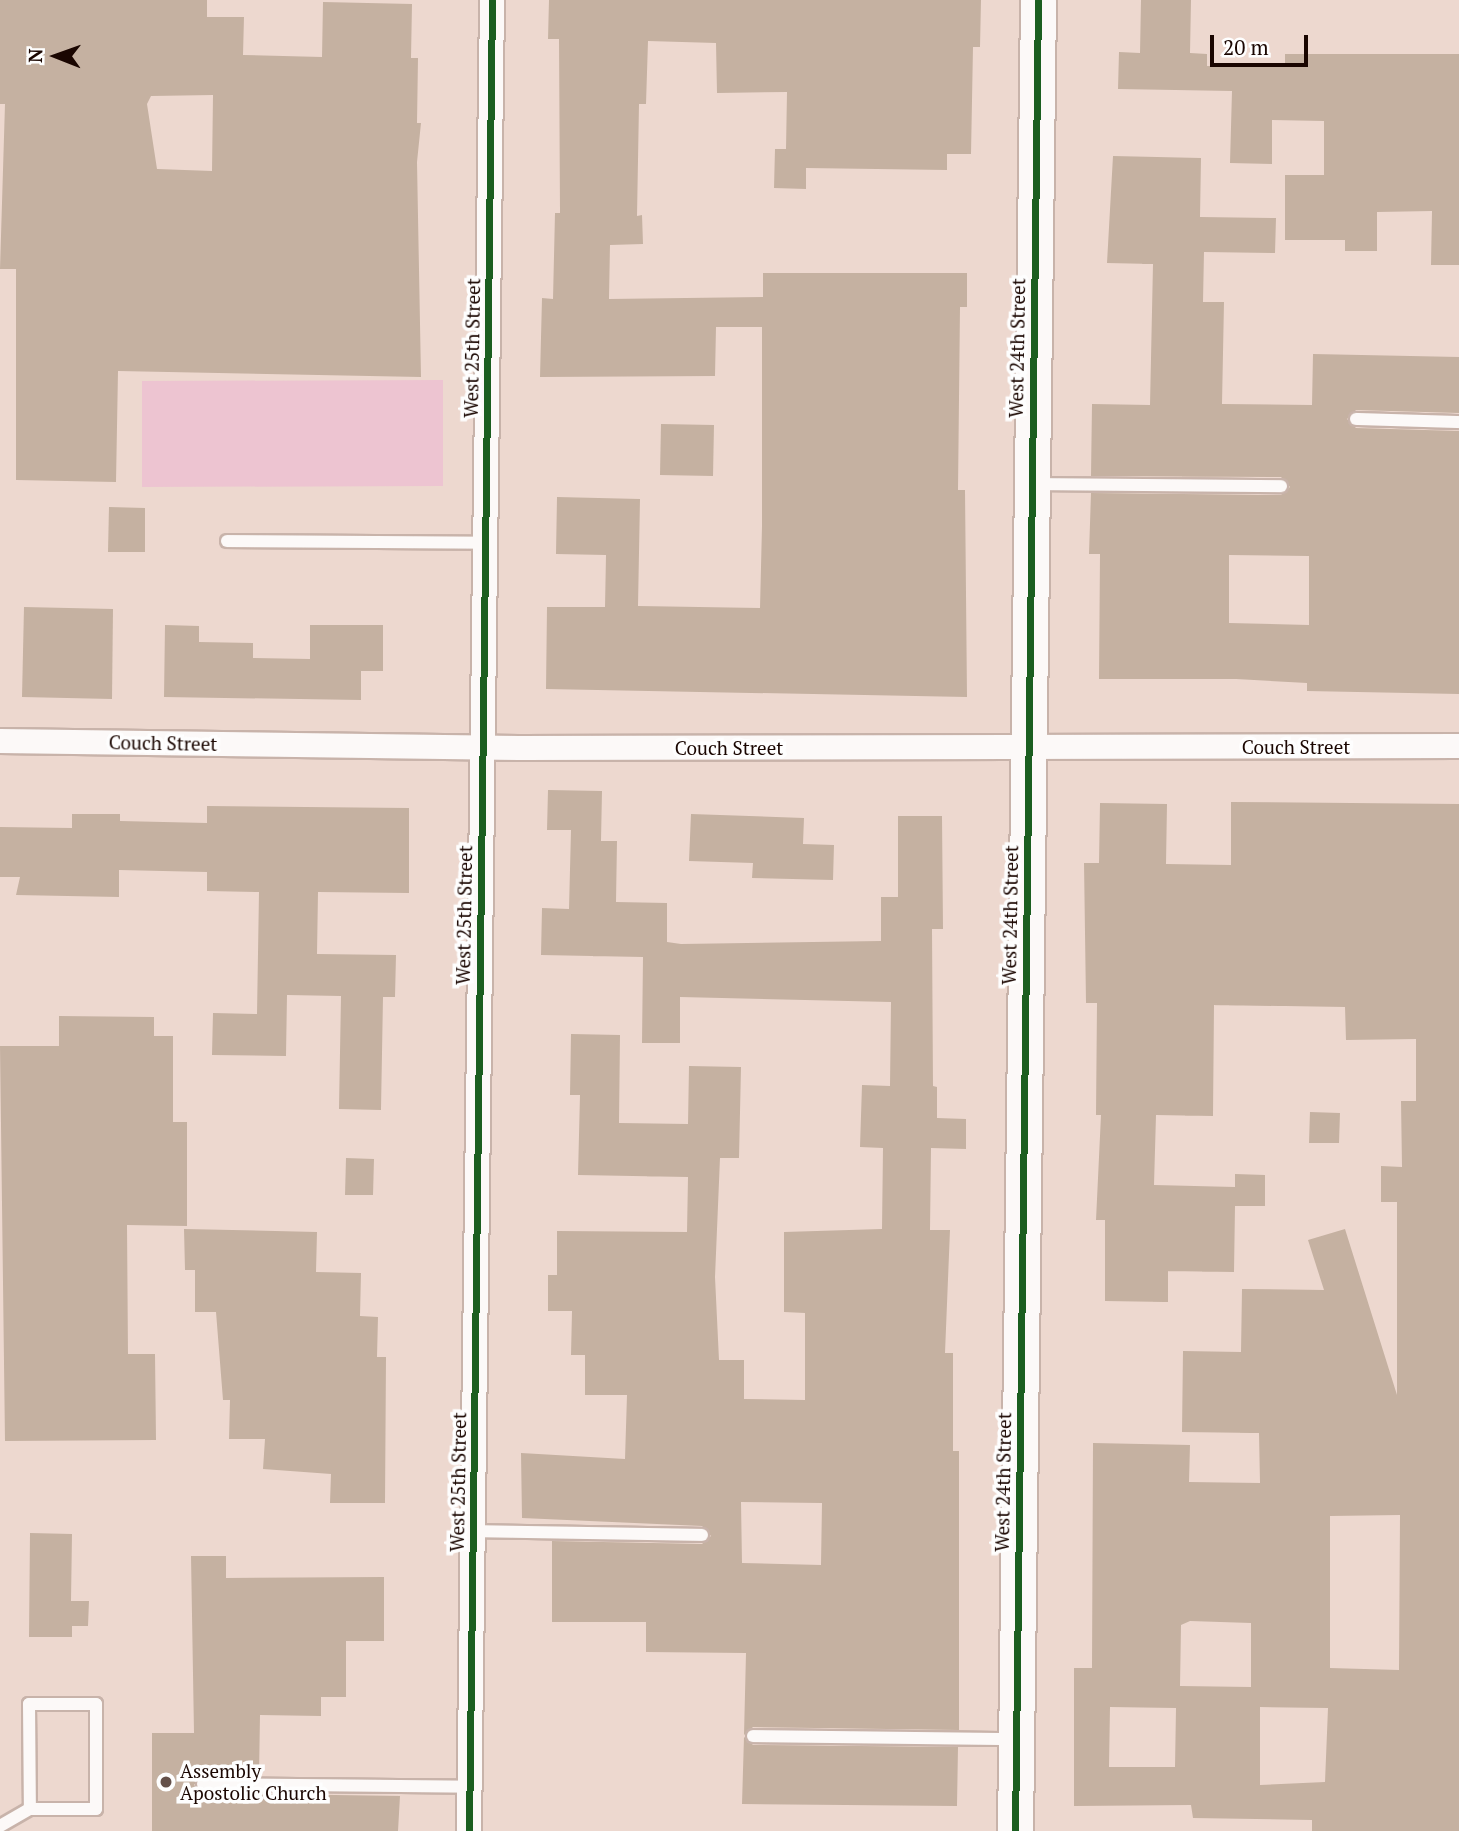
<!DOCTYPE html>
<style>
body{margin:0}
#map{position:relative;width:1459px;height:1831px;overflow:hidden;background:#edd8cf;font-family:"PT Serif",serif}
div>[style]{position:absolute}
.green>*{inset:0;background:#edc4d1}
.building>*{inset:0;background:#c5b1a1}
.roads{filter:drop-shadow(2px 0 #c8b3aa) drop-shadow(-2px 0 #c8b3aa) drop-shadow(0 2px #c8b3aa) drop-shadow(0 -2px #c8b3aa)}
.lane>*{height:12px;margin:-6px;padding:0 6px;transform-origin:6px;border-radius:6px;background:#fcf9f8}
.street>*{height:24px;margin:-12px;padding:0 12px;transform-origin:12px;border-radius:12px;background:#fcf9f8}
.secondary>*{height:35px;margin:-17.5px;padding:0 17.5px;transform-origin:17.5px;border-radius:17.5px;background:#fcf9f8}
.cycleway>*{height:7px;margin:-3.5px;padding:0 3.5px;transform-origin:3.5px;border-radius:3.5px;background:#1b5e20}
.dots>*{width:19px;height:19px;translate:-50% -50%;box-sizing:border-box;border:4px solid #fefefe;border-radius:50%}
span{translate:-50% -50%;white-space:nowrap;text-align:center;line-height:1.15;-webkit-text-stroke:7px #fefefe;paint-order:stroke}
.street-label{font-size:19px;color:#1a0601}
.poi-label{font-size:19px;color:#1a0601}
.left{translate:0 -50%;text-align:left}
.north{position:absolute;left:21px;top:21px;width:70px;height:70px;-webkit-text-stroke:5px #fefefe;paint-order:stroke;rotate:271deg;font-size:19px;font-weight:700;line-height:28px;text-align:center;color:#1a0601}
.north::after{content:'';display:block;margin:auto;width:24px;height:32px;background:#1a0601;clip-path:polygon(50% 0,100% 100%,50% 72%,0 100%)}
.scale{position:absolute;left:1210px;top:35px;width:98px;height:32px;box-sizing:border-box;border:4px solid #1a0601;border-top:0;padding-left:9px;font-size:21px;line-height:24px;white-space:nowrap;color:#1a0601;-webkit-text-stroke:5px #fefefe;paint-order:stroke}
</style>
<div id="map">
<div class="green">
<div style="clip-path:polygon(443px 380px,443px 486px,142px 487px,142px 381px)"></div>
</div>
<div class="building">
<div style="clip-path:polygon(evenodd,0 0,207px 0,207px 17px,244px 17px,243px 55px,322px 57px,323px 2px,412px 4px,411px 58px,418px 58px,417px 123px,421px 123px,417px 162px,421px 377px,118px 371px,116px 482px,16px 480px,16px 269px,0 269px,5px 104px,0 104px,0 0,213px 95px,212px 171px,157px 169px,147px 104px,151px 96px,213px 95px)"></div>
<div style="clip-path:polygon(549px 0,981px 0,980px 47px,973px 47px,971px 154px,947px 154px,947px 170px,806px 168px,806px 189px,774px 188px,775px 149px,786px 149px,787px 92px,717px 93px,716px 43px,648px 41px,646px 104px,639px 104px,637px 216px,642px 215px,643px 244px,610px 245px,609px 299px,763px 297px,763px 273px,967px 273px,967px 307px,960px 307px,958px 490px,965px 490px,967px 697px,546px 689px,547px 607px,605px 607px,606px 555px,556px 554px,557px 497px,640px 499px,638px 606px,760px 608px,762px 526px,762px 327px,716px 327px,715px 376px,540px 377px,542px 298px,553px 299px,555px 213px,560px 213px,559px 39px,548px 39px)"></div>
<div style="clip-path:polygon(1141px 0,1191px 0,1190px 53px,1207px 54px,1207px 66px,1285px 67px,1285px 54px,1459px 54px,1459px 265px,1431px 265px,1432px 211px,1377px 212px,1377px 251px,1345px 251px,1345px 240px,1285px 240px,1285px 175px,1324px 175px,1324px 121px,1272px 120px,1272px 164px,1230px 163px,1232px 91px,1118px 89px,1119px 52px,1140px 53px)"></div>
<div style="clip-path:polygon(evenodd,1113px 156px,1201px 158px,1200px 217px,1276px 218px,1275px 253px,1204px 252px,1203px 302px,1224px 302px,1222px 404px,1312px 405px,1313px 354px,1459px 357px,1459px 413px,1356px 410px,1347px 419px,1356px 428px,1459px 431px,1459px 694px,1307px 691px,1307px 683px,1236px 679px,1099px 679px,1100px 554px,1089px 554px,1091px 493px,1281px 495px,1290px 487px,1281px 477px,1091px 476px,1092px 404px,1150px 405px,1153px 264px,1107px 263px,1113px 156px,1229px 555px,1309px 556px,1309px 625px,1229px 623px,1229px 555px)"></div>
<div style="clip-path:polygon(661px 424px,714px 425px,713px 476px,660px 475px)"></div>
<div style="clip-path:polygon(109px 507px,145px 508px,145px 552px,108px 552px)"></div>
<div style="clip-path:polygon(24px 607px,113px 609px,112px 699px,22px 697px)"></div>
<div style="clip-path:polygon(165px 625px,199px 626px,199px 642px,253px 643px,253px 658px,310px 659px,310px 625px,383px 625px,383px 671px,361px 671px,361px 700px,164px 697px)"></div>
<div style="clip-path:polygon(evenodd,548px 790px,602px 791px,601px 841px,617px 841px,616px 902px,667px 903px,667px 942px,681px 944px,881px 941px,881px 897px,898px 897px,898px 816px,942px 816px,943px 929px,932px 929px,933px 1086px,937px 1087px,937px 1118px,966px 1119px,966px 1149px,931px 1148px,930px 1230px,950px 1230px,945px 1353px,953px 1353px,953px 1451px,959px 1451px,959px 1730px,753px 1727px,744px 1735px,746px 1653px,646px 1652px,646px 1622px,552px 1622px,552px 1541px,702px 1544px,711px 1536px,702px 1526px,522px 1518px,521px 1453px,625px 1459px,627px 1395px,585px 1395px,585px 1355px,571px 1355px,572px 1311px,548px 1311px,548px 1275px,557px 1275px,557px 1231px,687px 1232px,688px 1177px,578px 1175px,580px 1095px,570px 1095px,571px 1034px,620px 1035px,619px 1123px,688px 1124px,689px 1066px,741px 1067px,739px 1158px,720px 1158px,715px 1277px,719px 1360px,744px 1360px,744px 1399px,805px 1400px,805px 1313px,784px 1312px,784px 1232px,882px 1229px,883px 1148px,860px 1147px,862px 1085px,890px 1086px,891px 1002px,680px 997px,680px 1043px,642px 1043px,643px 957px,541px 955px,542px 908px,569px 909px,571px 830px,547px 830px,548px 790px,741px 1502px,822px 1503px,821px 1565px,742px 1563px,741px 1502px)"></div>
<div style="clip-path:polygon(evenodd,1231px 802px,1459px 804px,1459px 1831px,1312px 1831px,1312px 1820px,1193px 1818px,1191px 1805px,1074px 1806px,1074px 1668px,1092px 1668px,1093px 1443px,1190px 1445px,1189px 1482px,1260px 1483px,1259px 1433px,1182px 1432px,1183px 1351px,1241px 1352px,1242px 1289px,1324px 1290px,1308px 1240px,1345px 1229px,1397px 1395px,1397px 1202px,1381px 1202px,1381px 1166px,1402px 1167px,1401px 1101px,1416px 1101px,1416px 1039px,1346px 1040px,1345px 1007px,1214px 1005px,1213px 1116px,1156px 1115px,1154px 1185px,1235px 1187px,1235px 1174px,1265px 1175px,1265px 1206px,1235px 1206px,1234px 1272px,1168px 1271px,1168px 1302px,1105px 1301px,1105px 1220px,1096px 1220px,1101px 1115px,1096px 1115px,1097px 1003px,1086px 1003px,1084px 863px,1099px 863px,1100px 803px,1167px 804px,1166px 864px,1231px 865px,1231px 802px,1400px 1515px,1399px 1670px,1330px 1668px,1330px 1516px,1400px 1515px,1231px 802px,1190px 1621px,1251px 1623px,1251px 1687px,1180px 1686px,1181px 1625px,1190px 1621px,1231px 802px,1110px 1707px,1176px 1708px,1175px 1767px,1109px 1767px,1110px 1707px,1231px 802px,1260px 1707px,1328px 1708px,1325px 1782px,1260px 1785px,1260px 1707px)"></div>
<div style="clip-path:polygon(207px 806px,409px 808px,409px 893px,318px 892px,317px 954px,396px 955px,395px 997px,383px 997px,381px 1110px,339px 1109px,341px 996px,287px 995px,286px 1056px,212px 1055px,213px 1013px,257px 1014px,259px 892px,207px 891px,207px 872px,119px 870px,119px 897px,16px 895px,20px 877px,0 877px,0 827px,72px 828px,72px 814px,120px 814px,120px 821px,207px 823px)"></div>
<div style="clip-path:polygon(691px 814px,804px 818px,803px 844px,834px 845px,833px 880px,752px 878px,753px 863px,689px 861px)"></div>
<div style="clip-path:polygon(59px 1016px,154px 1017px,154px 1036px,173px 1036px,173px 1122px,187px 1122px,187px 1226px,127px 1225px,128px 1354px,155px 1354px,156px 1440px,5px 1441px,0 1046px,59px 1046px)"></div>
<div style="clip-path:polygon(1310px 1112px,1340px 1113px,1339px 1143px,1309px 1143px)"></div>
<div style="clip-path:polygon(346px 1158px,374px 1159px,373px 1195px,345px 1195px)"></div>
<div style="clip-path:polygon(184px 1229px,317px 1232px,316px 1272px,361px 1273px,360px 1316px,378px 1317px,377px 1357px,386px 1357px,385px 1503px,330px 1503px,331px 1474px,263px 1469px,265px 1439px,229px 1439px,230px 1400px,223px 1400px,216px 1312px,195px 1312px,195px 1270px,185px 1270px)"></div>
<div style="clip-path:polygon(30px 1533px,72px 1534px,71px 1601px,89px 1601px,88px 1626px,72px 1626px,72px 1637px,29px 1637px)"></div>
<div style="clip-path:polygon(191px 1556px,226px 1556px,226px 1578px,384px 1577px,384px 1641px,346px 1641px,346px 1697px,321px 1697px,321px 1716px,260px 1715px,259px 1776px,202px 1775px,194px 1785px,203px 1793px,400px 1796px,398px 1831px,152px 1831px,152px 1733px,194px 1733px)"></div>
<div style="clip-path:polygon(744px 1737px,753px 1745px,958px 1747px,957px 1806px,742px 1804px)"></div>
</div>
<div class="roads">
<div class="lane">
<div style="left:1356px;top:419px;width:103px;rotate:1.7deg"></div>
<div style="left:1035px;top:484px;width:246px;rotate:0.5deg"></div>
<div style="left:227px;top:541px;width:258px;rotate:0.4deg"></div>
<div style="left:473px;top:1531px;width:229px;rotate:1deg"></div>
<div style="left:753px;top:1736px;width:262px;rotate:0.7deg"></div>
<div style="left:203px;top:1784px;width:266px;rotate:0.6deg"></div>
<div style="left:0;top:1826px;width:34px;rotate:-30deg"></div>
<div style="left:30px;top:1809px;width:66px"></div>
<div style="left:96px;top:1809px;width:105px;rotate:-90deg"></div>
<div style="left:96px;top:1704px;width:67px;rotate:180deg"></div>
<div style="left:29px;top:1704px;width:105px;rotate:89.5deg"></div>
</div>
<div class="street">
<div style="left:0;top:741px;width:519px;rotate:0.77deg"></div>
<div style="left:519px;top:748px;width:940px;rotate:-0.12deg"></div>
<div style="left:469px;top:1831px;width:1831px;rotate:-89.28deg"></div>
</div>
<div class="secondary">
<div style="left:1015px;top:1831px;width:1831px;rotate:-89.28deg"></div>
</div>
</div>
<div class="cycleway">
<div style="left:469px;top:1831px;width:1831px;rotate:-89.28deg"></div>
<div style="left:1015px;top:1831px;width:1831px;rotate:-89.28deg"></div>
</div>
<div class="dots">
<div style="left:166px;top:1782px;background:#645049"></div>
</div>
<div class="street-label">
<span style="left:472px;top:348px;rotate:-89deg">West 25th Street</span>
<span style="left:1017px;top:348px;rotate:-89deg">West 24th Street</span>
<span style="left:163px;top:743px;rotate:1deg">Couch Street</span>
<span style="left:1296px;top:747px">Couch Street</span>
<span style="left:729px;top:748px">Couch Street</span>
<span style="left:464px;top:915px;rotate:-89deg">West 25th Street</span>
<span style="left:1010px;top:915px;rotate:-89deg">West 24th Street</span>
<span style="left:458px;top:1482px;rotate:-89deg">West 25th Street</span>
<span style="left:1003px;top:1482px;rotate:-89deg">West 24th Street</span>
</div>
<div class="poi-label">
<span class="left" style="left:180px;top:1782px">Assembly<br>Apostolic Church</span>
</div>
<div class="north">N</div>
<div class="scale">20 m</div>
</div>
